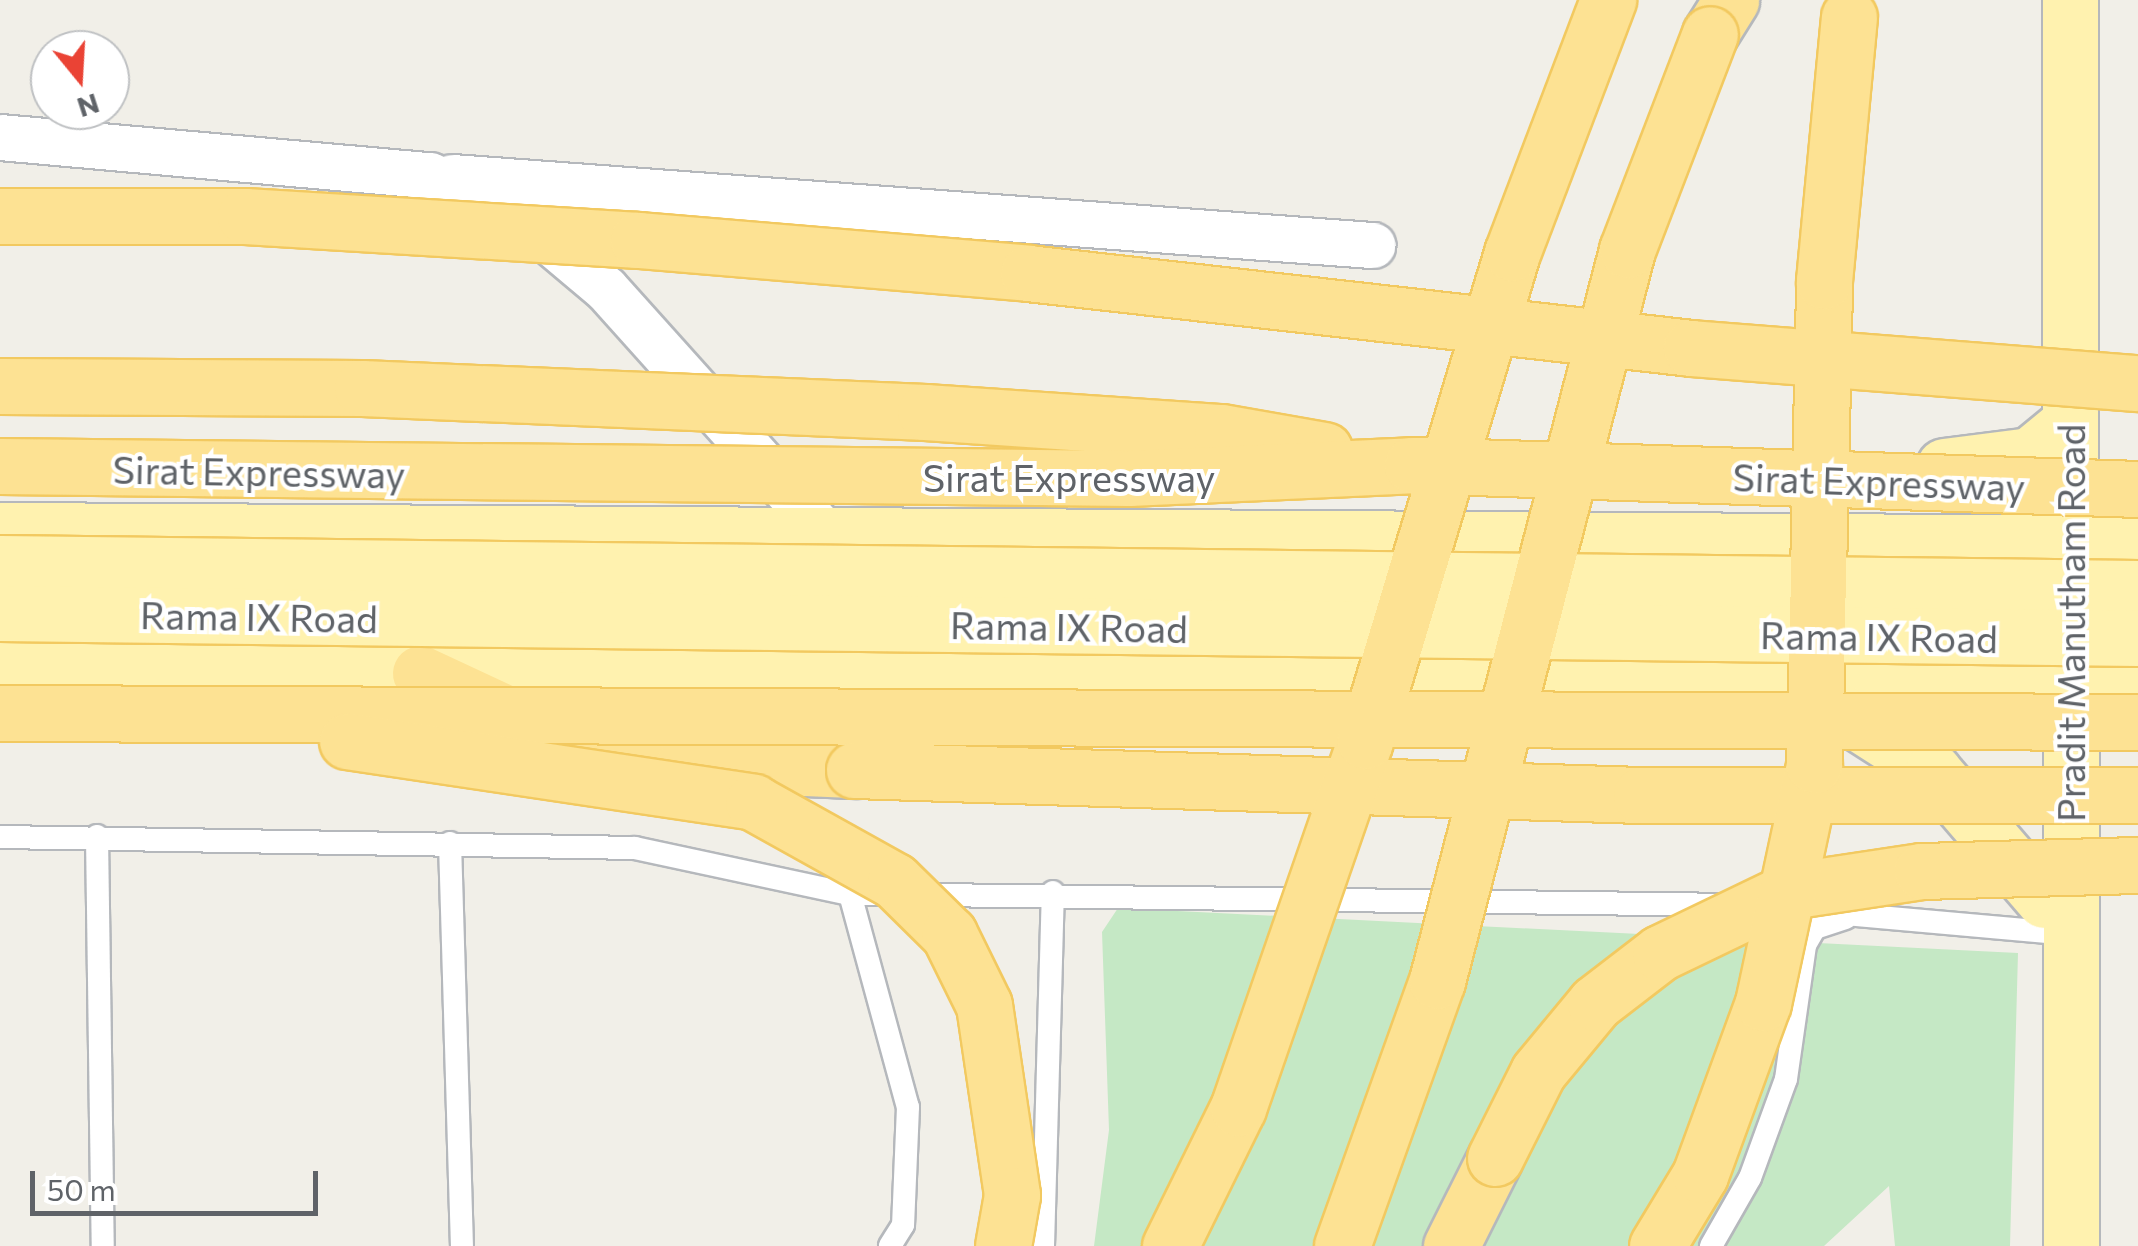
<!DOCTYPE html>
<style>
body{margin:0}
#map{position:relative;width:2138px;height:1246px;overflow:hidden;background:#f1efe8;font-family:Commissioner,sans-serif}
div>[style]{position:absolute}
.green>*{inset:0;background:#c5e8c5}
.roads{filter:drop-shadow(2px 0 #b5b8bc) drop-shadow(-2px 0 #b5b8bc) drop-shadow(0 2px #b5b8bc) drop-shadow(0 -2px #b5b8bc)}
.service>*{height:22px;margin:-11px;padding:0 11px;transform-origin:11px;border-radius:11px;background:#fff}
.minor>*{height:45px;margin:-22.5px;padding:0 22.5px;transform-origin:22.5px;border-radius:22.5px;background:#fff}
.primary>*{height:55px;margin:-27.5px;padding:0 27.5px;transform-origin:27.5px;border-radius:27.5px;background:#fff2af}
.motorway>*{height:55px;margin:-27.5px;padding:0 27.5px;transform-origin:27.5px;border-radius:27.5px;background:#fde293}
.bridges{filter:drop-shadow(2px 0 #f2c960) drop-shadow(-2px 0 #f2c960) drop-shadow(0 2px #f2c960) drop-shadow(0 -2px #f2c960)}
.primary-bridge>*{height:55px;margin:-27.5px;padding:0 27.5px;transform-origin:27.5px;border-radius:27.5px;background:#fff2af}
.motorway-bridge>*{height:55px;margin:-27.5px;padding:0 27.5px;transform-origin:27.5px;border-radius:27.5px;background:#fde293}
span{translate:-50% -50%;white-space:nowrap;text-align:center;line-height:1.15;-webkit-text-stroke:8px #fff;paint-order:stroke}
.street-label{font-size:38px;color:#5f6368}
.north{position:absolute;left:30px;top:30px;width:100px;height:100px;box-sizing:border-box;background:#fff;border:2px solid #bfc1c3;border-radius:50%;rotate:162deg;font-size:28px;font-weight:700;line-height:40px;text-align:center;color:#5f6368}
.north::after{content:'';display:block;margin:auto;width:35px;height:45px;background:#ea4335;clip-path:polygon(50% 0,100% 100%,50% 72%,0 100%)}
.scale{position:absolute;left:30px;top:1171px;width:288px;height:45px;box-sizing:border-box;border:5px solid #5f6368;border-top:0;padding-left:12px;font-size:30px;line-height:35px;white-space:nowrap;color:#5f6368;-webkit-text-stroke:8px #fff;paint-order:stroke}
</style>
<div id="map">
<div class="green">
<div style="clip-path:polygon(1118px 908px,2018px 953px,2010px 1246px,1895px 1246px,1889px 1186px,1824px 1246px,1094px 1246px,1109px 1130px,1102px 932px)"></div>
</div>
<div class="roads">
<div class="service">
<div style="left:97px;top:836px;width:410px;rotate:89.2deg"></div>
<div style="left:0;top:837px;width:635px;rotate:0.99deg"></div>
<div style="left:635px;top:848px;width:220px;rotate:12.1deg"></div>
<div style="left:850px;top:894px;width:883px;rotate:0.71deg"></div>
<div style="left:450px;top:843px;width:403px;rotate:88.3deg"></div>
<div style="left:850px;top:894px;width:221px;rotate:74.8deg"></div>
<div style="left:908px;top:1107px;width:118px;rotate:92.4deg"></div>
<div style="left:903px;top:1225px;width:25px;rotate:122deg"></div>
<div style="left:1800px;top:910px;width:271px;rotate:5.1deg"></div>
<div style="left:1043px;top:1246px;width:354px;rotate:-88.4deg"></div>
<div style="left:1711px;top:1246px;width:78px;rotate:-60.2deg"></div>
<div style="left:1750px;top:1178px;width:105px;rotate:-70deg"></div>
<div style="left:1786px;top:1079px;width:135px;rotate:-81.9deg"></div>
<div style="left:1805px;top:945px;width:20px;rotate:-60deg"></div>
<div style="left:1815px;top:928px;width:32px;rotate:-18deg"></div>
</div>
<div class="minor">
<div style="left:0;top:137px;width:432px;rotate:5.1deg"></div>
<div style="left:430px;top:175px;width:112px;rotate:26.6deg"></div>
<div style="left:530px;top:225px;width:99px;rotate:40.1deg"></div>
<div style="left:606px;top:289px;width:328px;rotate:48.1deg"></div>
<div style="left:452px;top:177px;width:923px;rotate:4.23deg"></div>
</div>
<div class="primary">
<div style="left:1944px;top:466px;width:87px;rotate:-7.3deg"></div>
<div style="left:2030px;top:455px;width:50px;rotate:-39.4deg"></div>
<div style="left:0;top:530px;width:2138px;rotate:0.35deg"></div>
<div style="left:2070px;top:533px;width:533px;rotate:-90deg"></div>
<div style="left:0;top:668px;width:2138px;rotate:0.54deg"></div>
<div style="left:1833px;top:707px;width:119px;rotate:32.6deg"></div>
<div style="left:1933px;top:771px;width:170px;rotate:49.3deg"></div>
<div style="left:2071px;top:1246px;width:572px;rotate:-90deg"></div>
</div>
<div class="motorway">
<div style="left:1710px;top:34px;width:40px;rotate:-58deg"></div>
<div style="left:420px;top:673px;width:132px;rotate:25deg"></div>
<div style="left:540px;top:729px;width:148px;rotate:13.3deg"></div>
<div style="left:684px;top:763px;width:170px;rotate:2.4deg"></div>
<div style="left:1451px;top:1246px;width:98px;rotate:-63.4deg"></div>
</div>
</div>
<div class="bridges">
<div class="primary-bridge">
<div style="left:0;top:563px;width:2138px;rotate:0.67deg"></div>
<div style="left:0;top:613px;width:2138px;rotate:0.67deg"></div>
</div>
<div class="motorway-bridge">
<div style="left:0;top:216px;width:245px"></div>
<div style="left:245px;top:216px;width:394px;rotate:3.5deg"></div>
<div style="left:638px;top:240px;width:391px;rotate:4.8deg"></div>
<div style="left:1028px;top:273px;width:667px;rotate:6.45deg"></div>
<div style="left:1691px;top:348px;width:448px;rotate:4.5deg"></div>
<div style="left:0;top:386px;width:362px;rotate:0.3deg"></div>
<div style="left:362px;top:388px;width:564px;rotate:2.44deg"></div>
<div style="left:925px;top:412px;width:298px;rotate:3.9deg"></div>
<div style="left:1222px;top:432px;width:104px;rotate:10deg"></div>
<div style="left:0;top:466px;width:1129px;rotate:0.61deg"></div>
<div style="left:1129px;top:478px;width:283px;rotate:-2.6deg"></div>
<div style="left:1412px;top:465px;width:726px;rotate:1.89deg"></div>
<div style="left:0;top:713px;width:2138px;rotate:0.24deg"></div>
<div style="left:347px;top:741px;width:411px;rotate:8.5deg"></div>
<div style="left:753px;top:802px;width:162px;rotate:29.1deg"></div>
<div style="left:895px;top:881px;width:76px;rotate:44.5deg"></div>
<div style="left:949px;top:934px;width:79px;rotate:63.8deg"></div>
<div style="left:984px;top:1005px;width:192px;rotate:81.6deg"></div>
<div style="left:1012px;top:1195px;width:52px;rotate:100deg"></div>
<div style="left:854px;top:770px;width:787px;rotate:1.82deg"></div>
<div style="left:1641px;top:795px;width:497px"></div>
<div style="left:1495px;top:1158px;width:96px;rotate:-63.4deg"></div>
<div style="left:1538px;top:1072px;width:89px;rotate:-50.4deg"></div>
<div style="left:1595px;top:1003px;width:82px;rotate:-37.6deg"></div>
<div style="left:1660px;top:953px;width:143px;rotate:-25.7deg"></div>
<div style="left:1789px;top:891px;width:134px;rotate:-8.6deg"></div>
<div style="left:1922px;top:871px;width:216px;rotate:-1.6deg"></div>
<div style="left:1170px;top:1246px;width:154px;rotate:-63.8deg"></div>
<div style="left:1238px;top:1108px;width:388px;rotate:-70.9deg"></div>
<div style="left:1365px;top:741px;width:510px;rotate:-73.24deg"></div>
<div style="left:1512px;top:253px;width:271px;rotate:-69.2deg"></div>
<div style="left:1342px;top:1246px;width:282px;rotate:-70.3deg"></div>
<div style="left:1437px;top:981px;width:755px;rotate:-75.43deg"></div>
<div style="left:1627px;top:250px;width:231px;rotate:-69deg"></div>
<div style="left:1657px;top:1246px;width:83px;rotate:-58.8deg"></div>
<div style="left:1700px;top:1175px;width:183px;rotate:-69.9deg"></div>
<div style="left:1763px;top:1003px;width:243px;rotate:-77.9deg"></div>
<div style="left:1814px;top:765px;width:484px;rotate:-88.8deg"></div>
<div style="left:1824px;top:281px;width:265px;rotate:-84.6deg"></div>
</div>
</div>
<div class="street-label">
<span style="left:259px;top:471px;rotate:1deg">Sirat Expressway</span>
<span style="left:1069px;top:477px">Sirat Expressway</span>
<span style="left:1879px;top:481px;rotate:2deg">Sirat Expressway</span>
<span style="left:259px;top:616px;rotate:1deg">Rama IX Road</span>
<span style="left:2070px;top:623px;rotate:-90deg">Pradit Manutham Road</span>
<span style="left:1069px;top:626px;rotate:1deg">Rama IX Road</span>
<span style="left:1879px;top:636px;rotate:1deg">Rama IX Road</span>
</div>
<div class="north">N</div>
<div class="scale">50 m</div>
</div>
